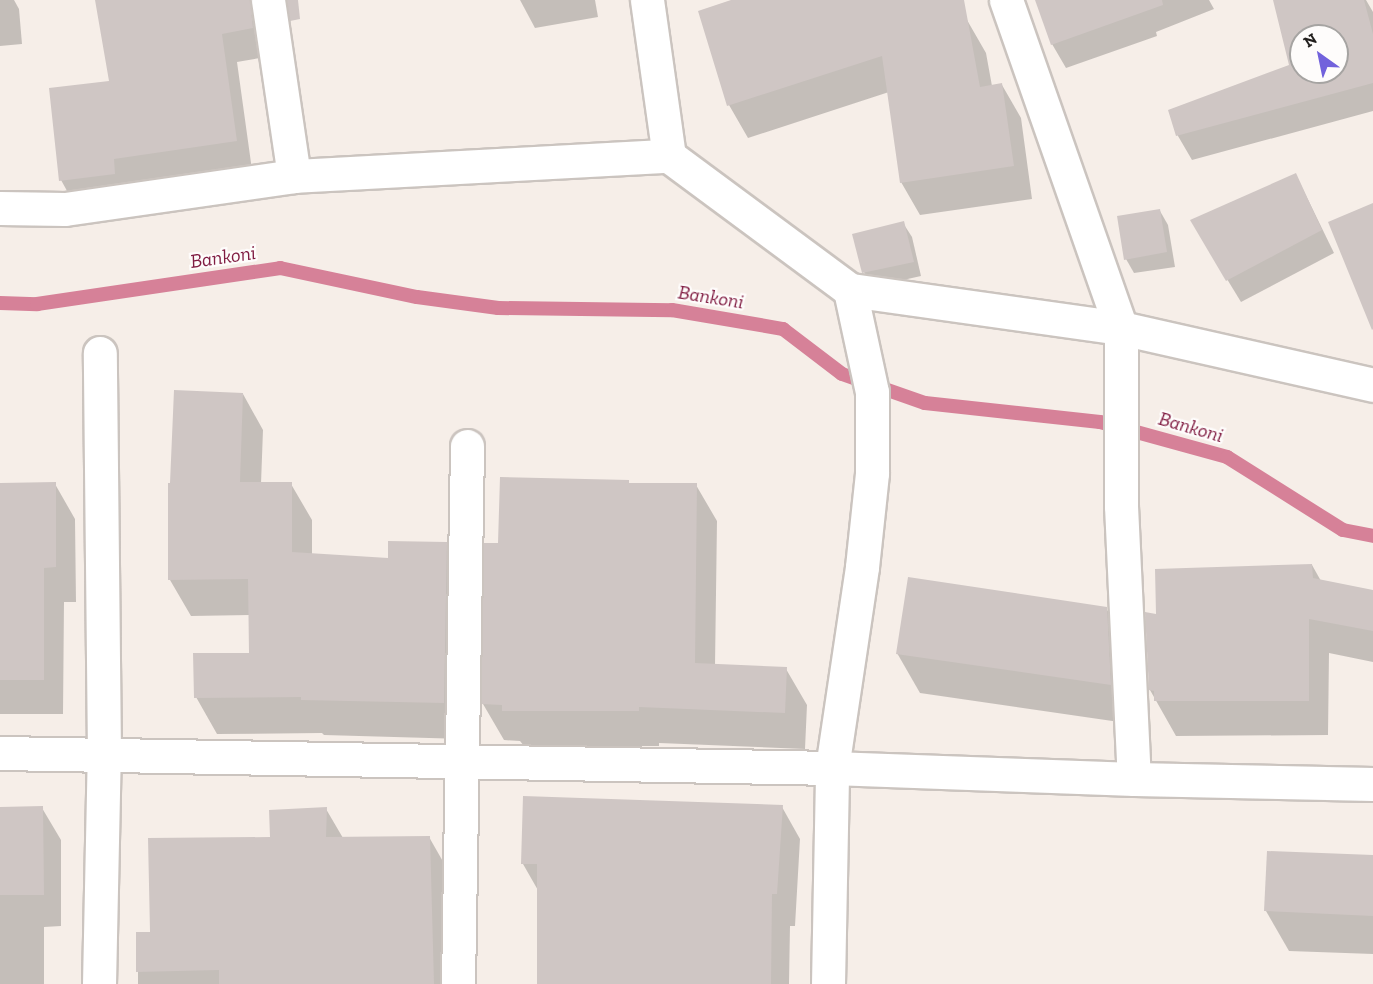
<!DOCTYPE html>
<style>
body{margin:0}
#map{position:relative;width:1373px;height:984px;overflow:hidden;background:#f6eee8;font-family:"Zilla Slab",serif}
div>[style]{position:absolute}
.shadow>*{inset:0;background:#0003}
.stream>*{height:14px;margin:-7px;padding:0 7px;transform-origin:7px;border-radius:7px;background:#d68198}
.building>*{inset:0;background:#cfc6c4}
.roads{filter:drop-shadow(2px 0 #cbc4bf) drop-shadow(-2px 0 #cbc4bf) drop-shadow(0 2px #cbc4bf) drop-shadow(0 -2px #cbc4bf)}
.minor>*{height:33px;margin:-16.5px;padding:0 16.5px;transform-origin:16.5px;border-radius:16.5px;background:#fff}
span{translate:-50% -50%;white-space:nowrap;text-align:center;line-height:1.15;-webkit-text-stroke:4.5px #fefcfb;paint-order:stroke}
.water-label{font-size:20px;color:#801c42;font-style:italic}
.north{position:absolute;left:1289px;top:24px;width:60px;height:60px;box-sizing:border-box;background:#fefcfb;border:2px solid #a6a4a2;border-radius:50%;rotate:327deg;font-size:16px;font-weight:700;line-height:24px;text-align:center;color:#221f1d}
.north::after{content:'';display:block;margin:auto;width:21px;height:27px;background:#7262dc;clip-path:polygon(50% 0,100% 100%,50% 72%,0 100%)}
</style>
<div id="map">
<div class="shadow">
<div style="clip-path:polygon(0 0,14px 0,19px 9px,22px 44px,0 46px)"></div>
<div style="clip-path:polygon(96px 0,249px 0,260px 58px,237px 62px,252px 170px,77px 209px,61px 180px,111px 83px)"></div>
<div style="clip-path:polygon(520px 0,595px 0,598px 17px,535px 28px)"></div>
<div style="clip-path:polygon(736px 0,950px 0,967px 20px,986px 53px,992px 86px,1002px 85px,1021px 118px,1032px 199px,920px 215px,901px 182px,889px 92px,748px 138px,729px 105px)"></div>
<div style="clip-path:polygon(1036px 0,1209px 0,1214px 9px,1156px 32px,1157px 36px,1066px 68px,1052px 44px)"></div>
<div style="clip-path:polygon(evenodd,1328px 0,1366px 0,1373px 12px,1373px 111px,1192px 160px,1178px 136px,1170px 111px,1291px 66px,1278px 13px,1328px 0,1301px 36px,1337px 36px,1337px 72px,1301px 72px,1301px 36px)"></div>
<div style="clip-path:polygon(1296px 175px,1334px 253px,1241px 302px,1205px 243px)"></div>
<div style="clip-path:polygon(1160px 211px,1168px 225px,1175px 267px,1134px 273px,1126px 259px)"></div>
<div style="clip-path:polygon(903px 223px,912px 237px,921px 276px,872px 287px,864px 272px)"></div>
<div style="clip-path:polygon(243px 394px,263px 430px,261px 484px,291px 484px,312px 520px,312px 555px,389px 560px,446px 544px,467px 580px,464px 739px,324px 735px,322px 733px,217px 734px,196px 697px,250px 655px,250px 615px,191px 616px,170px 580px)"></div>
<div style="clip-path:polygon(628px 481px,630px 485px,696px 485px,717px 521px,715px 666px,786px 669px,807px 705px,805px 749px,659px 743px,659px 746px,524px 746px,520px 741px,504px 740px,483px 704px)"></div>
<div style="clip-path:polygon(0 484px,55px 484px,75px 519px,76px 602px,64px 602px,63px 714px,0 714px)"></div>
<div style="clip-path:polygon(1312px 565px,1321px 581px,1373px 592px,1373px 662px,1329px 653px,1328px 735px,1176px 736px,1150px 690px,1158px 616px)"></div>
<div style="clip-path:polygon(1106px 608px,1129px 648px,1133px 724px,920px 693px,897px 653px)"></div>
<div style="clip-path:polygon(782px 807px,800px 839px,795px 926px,790px 926px,789px 984px,538px 984px,539px 892px,523px 864px)"></div>
<div style="clip-path:polygon(0 808px,42px 808px,61px 840px,61px 926px,44px 927px,44px 984px,0 984px)"></div>
<div style="clip-path:polygon(326px 809px,343px 838px,429px 837px,449px 872px,452px 984px,138px 984px,138px 934px,151px 934px,271px 839px)"></div>
<div style="clip-path:polygon(1373px 857px,1373px 954px,1289px 951px,1266px 911px)"></div>
</div>
<div class="stream">
<div style="left:0;top:303px;width:37px;rotate:2deg"></div>
<div style="left:37px;top:304px;width:246px;rotate:-8.4deg"></div>
<div style="left:280px;top:268px;width:140px;rotate:12deg"></div>
<div style="left:417px;top:297px;width:82px;rotate:7.7deg"></div>
<div style="left:498px;top:308px;width:174px;rotate:0.7deg"></div>
<div style="left:672px;top:310px;width:113px;rotate:9.7deg"></div>
<div style="left:783px;top:329px;width:74px;rotate:37.3deg"></div>
<div style="left:842px;top:374px;width:88px;rotate:19.3deg"></div>
<div style="left:925px;top:403px;width:176px;rotate:6.2deg"></div>
<div style="left:1100px;top:422px;width:132px;rotate:15.4deg"></div>
<div style="left:1227px;top:457px;width:137px;rotate:32.2deg"></div>
<div style="left:1343px;top:530px;width:31px;rotate:11deg"></div>
</div>
<div class="building">
<div style="clip-path:polygon(95px 0,250px 0,253px 28px,222px 34px,237px 141px,114px 159px,115px 174px,59px 181px,49px 88px,109px 81px)"></div>
<div style="clip-path:polygon(287px 0,298px 0,300px 19px,290px 21px)"></div>
<div style="clip-path:polygon(731px 0,964px 0,980px 87px,1002px 83px,1014px 166px,900px 183px,882px 56px,727px 106px,698px 11px)"></div>
<div style="clip-path:polygon(1035px 0,1162px 0,1163px 5px,1051px 45px)"></div>
<div style="clip-path:polygon(evenodd,1273px 0,1364px 0,1373px 34px,1373px 83px,1176px 136px,1168px 110px,1289px 65px,1273px 0,1301px 36px,1337px 36px,1337px 72px,1301px 72px,1301px 36px)"></div>
<div style="clip-path:polygon(1296px 173px,1322px 230px,1226px 281px,1190px 220px)"></div>
<div style="clip-path:polygon(1373px 203px,1373px 329px,1372px 330px,1328px 222px)"></div>
<div style="clip-path:polygon(1160px 209px,1167px 252px,1124px 260px,1117px 216px)"></div>
<div style="clip-path:polygon(904px 221px,914px 262px,862px 273px,852px 234px)"></div>
<div style="clip-path:polygon(174px 390px,243px 393px,240px 482px,292px 482px,292px 552px,388px 558px,388px 541px,447px 542px,444px 703px,301px 700px,301px 697px,194px 698px,193px 653px,249px 653px,248px 579px,168px 580px,168px 483px,170px 483px)"></div>
<div style="clip-path:polygon(500px 477px,629px 480px,629px 483px,697px 483px,695px 663px,787px 667px,785px 713px,639px 707px,639px 711px,502px 711px,502px 705px,481px 704px,484px 543px,498px 543px)"></div>
<div style="clip-path:polygon(56px 482px,56px 567px,44px 568px,44px 680px,0 680px,0 483px)"></div>
<div style="clip-path:polygon(1312px 564px,1313px 578px,1373px 590px,1373px 631px,1309px 619px,1309px 701px,1154px 701px,1154px 691px,1149px 690px,1145px 612px,1156px 614px,1155px 569px)"></div>
<div style="clip-path:polygon(908px 577px,1107px 607px,1111px 685px,896px 654px)"></div>
<div style="clip-path:polygon(523px 796px,783px 805px,777px 894px,772px 894px,771px 984px,537px 984px,537px 864px,521px 864px)"></div>
<div style="clip-path:polygon(43px 806px,44px 895px,0 895px,0 807px)"></div>
<div style="clip-path:polygon(327px 807px,326px 837px,430px 836px,434px 984px,219px 984px,219px 970px,136px 972px,136px 932px,150px 932px,148px 838px,270px 837px,269px 810px)"></div>
<div style="clip-path:polygon(1267px 851px,1373px 855px,1373px 916px,1264px 911px)"></div>
</div>
<div class="roads">
<div class="minor">
<div style="left:268px;top:0;width:178px;rotate:81.6deg"></div>
<div style="left:647px;top:0;width:158px;rotate:82deg"></div>
<div style="left:1006px;top:0;width:348px;rotate:70.7deg"></div>
<div style="left:1121px;top:328px;width:178px;rotate:90deg"></div>
<div style="left:1121px;top:506px;width:273px;rotate:87.3deg"></div>
<div style="left:0;top:208px;width:65px;rotate:0.9deg"></div>
<div style="left:65px;top:209px;width:231px;rotate:-8.2deg"></div>
<div style="left:294px;top:176px;width:376px;rotate:-3.1deg"></div>
<div style="left:669px;top:156px;width:225px;rotate:36.5deg"></div>
<div style="left:850px;top:290px;width:274px;rotate:8deg"></div>
<div style="left:1121px;top:328px;width:258px;rotate:12.7deg"></div>
<div style="left:0;top:753px;width:832px;rotate:1.03deg"></div>
<div style="left:832px;top:768px;width:302px;rotate:2.1deg"></div>
<div style="left:1134px;top:779px;width:239px;rotate:1.2deg"></div>
<div style="left:99px;top:984px;width:230px;rotate:-88.8deg"></div>
<div style="left:104px;top:754px;width:401px;rotate:-90.6deg"></div>
<div style="left:458px;top:984px;width:538px;rotate:-89.04deg"></div>
<div style="left:828px;top:984px;width:216px;rotate:-88.9deg"></div>
<div style="left:832px;top:768px;width:203px;rotate:-81.5deg"></div>
<div style="left:862px;top:567px;width:95px;rotate:-83.9deg"></div>
<div style="left:872px;top:473px;width:81px;rotate:-90deg"></div>
<div style="left:872px;top:392px;width:104px;rotate:-102.2deg"></div>
</div>
</div>
<div class="water-label">
<span style="left:223px;top:257px;rotate:-8deg">Bankoni</span>
<span style="left:711px;top:297px;rotate:9deg">Bankoni</span>
<span style="left:1191px;top:427px;rotate:16deg">Bankoni</span>
</div>
<div class="north">N</div>
</div>
